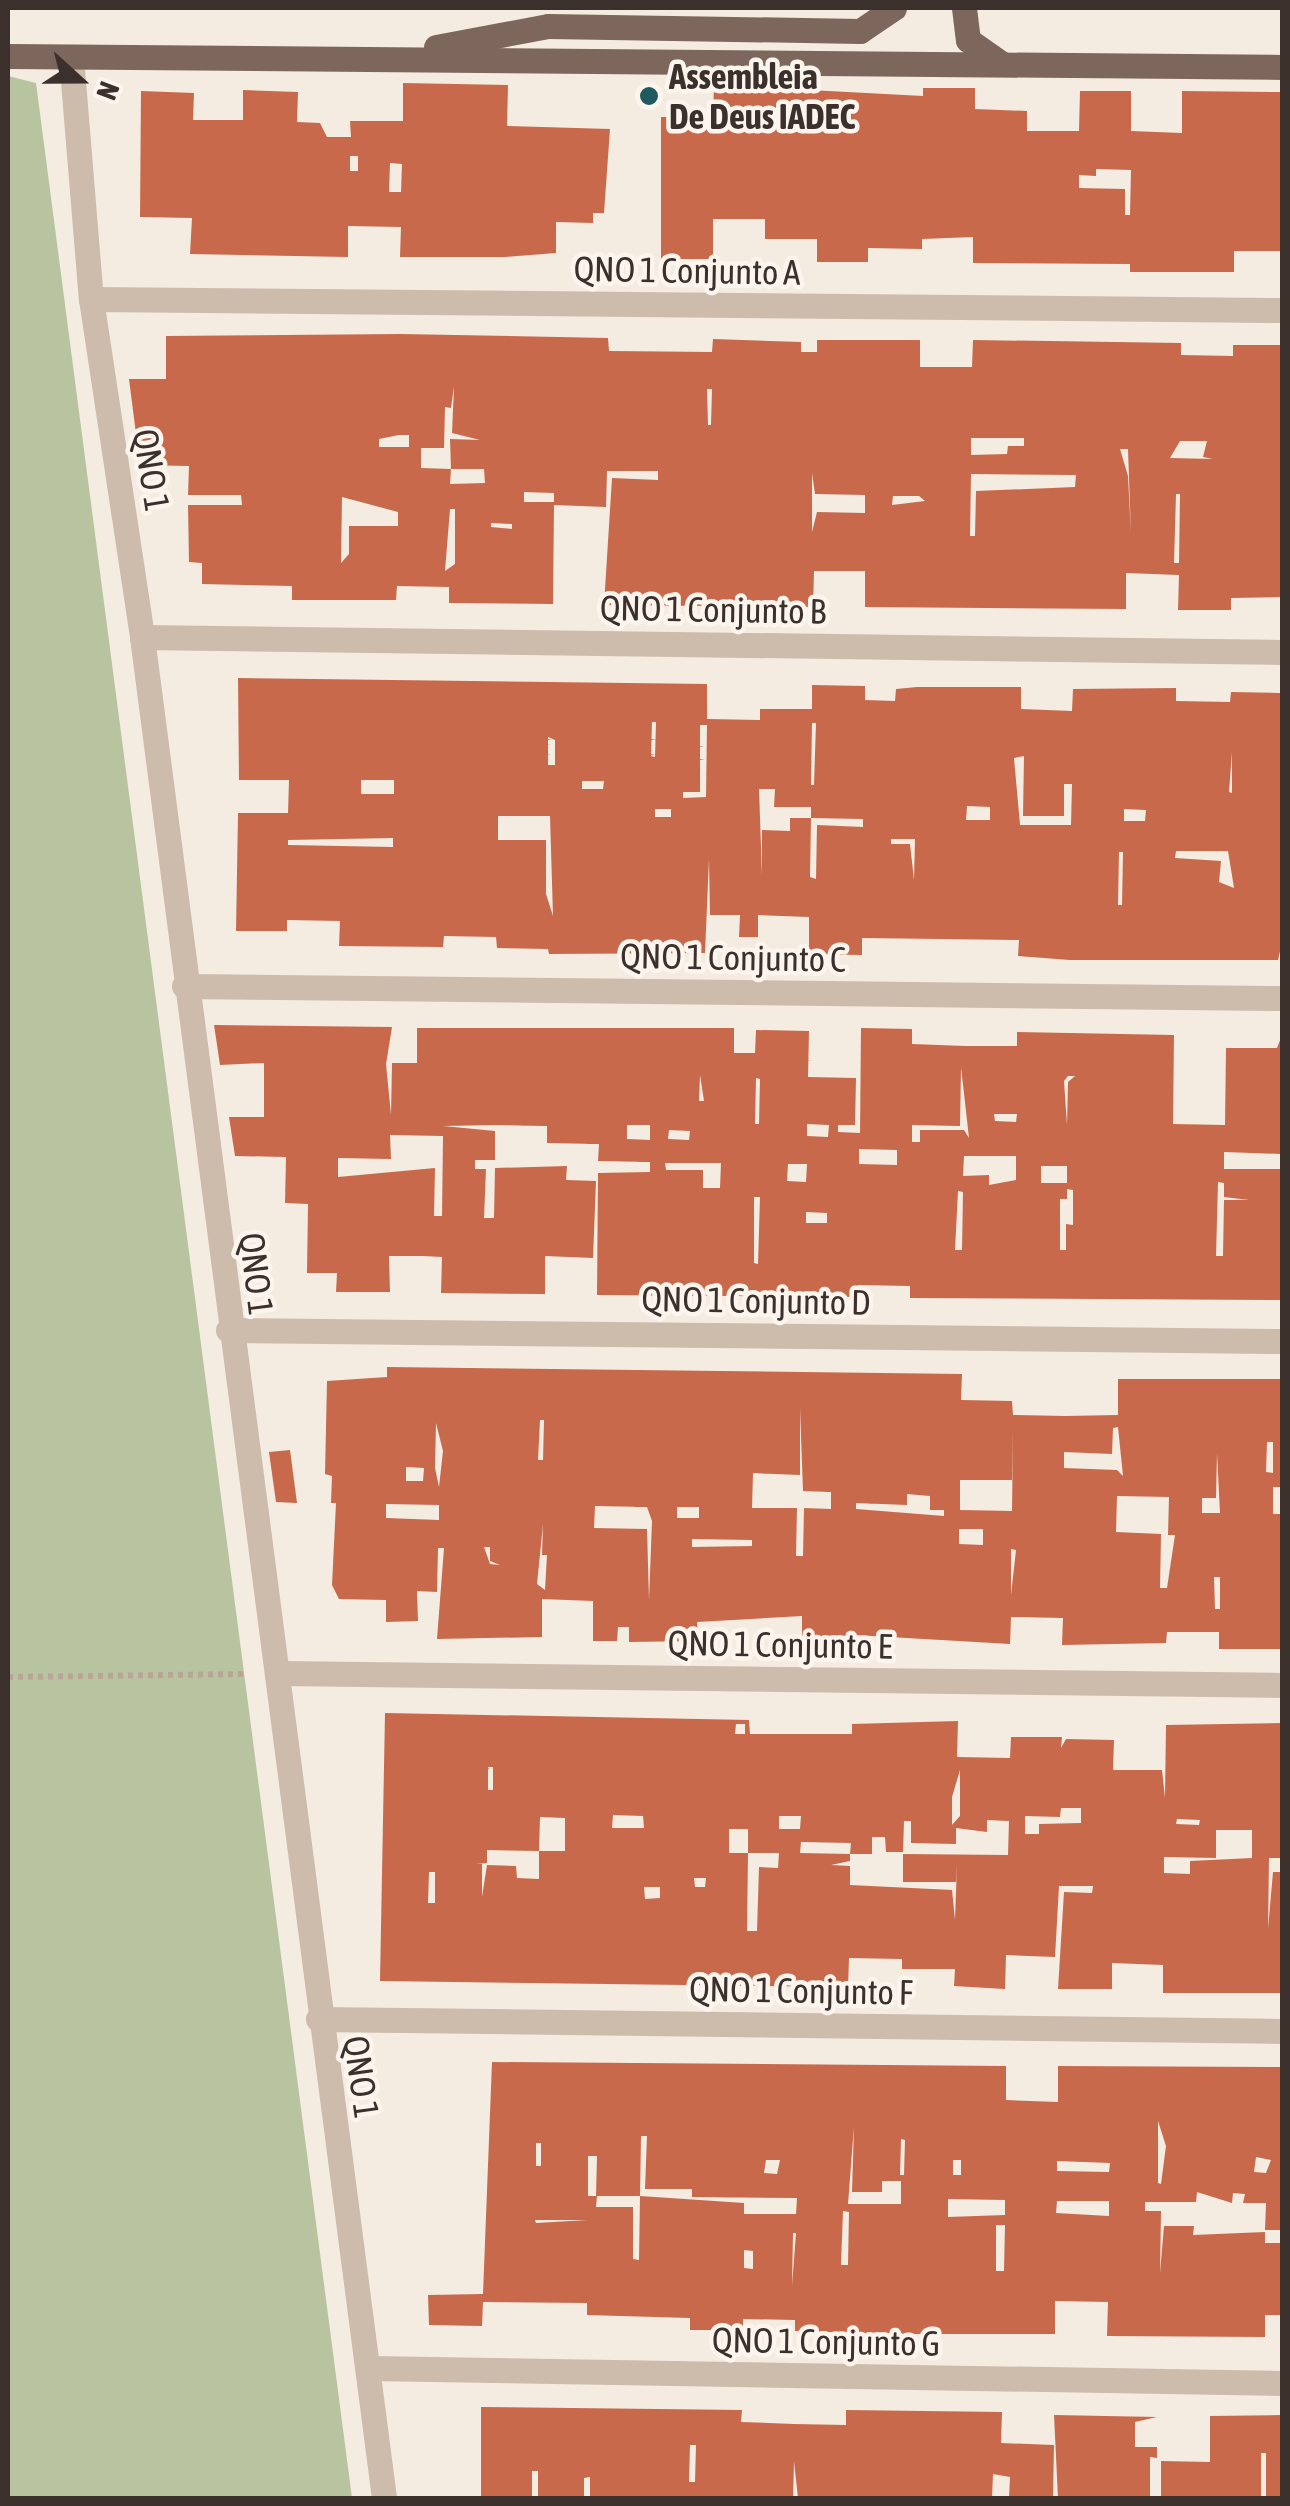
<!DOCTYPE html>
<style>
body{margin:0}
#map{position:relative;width:1290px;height:2506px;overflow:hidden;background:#f4ebe1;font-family:"Asap Condensed",sans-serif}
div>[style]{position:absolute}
.green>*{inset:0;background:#b8c4a0}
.building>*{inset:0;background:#c8694b}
.path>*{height:6px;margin-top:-3px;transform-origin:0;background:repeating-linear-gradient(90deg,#b9a596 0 5px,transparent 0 10px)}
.minor>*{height:25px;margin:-12.5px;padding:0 12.5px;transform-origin:12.5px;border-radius:12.5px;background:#cdbbac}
.major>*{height:25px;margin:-12.5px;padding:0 12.5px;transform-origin:12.5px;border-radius:12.5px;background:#7d675c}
.dots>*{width:28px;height:28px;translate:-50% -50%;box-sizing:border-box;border:5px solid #fbf5ee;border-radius:50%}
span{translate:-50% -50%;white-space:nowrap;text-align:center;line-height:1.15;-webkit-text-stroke:9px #fbf5ee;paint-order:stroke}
.poi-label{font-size:35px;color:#3b302b;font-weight:700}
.left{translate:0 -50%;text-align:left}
.street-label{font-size:35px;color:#3b302b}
.frame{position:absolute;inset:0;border:10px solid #3b302b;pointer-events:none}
.north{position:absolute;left:30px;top:30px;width:100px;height:100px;-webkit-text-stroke:8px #fbf5ee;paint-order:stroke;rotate:111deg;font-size:28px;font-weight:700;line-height:40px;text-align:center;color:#3b302b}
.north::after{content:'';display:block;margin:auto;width:35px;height:45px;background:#3b302b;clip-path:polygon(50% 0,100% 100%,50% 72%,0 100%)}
</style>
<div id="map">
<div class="green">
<div style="clip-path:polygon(8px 76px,36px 83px,352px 2498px,8px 2498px)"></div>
</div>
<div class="building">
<div style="clip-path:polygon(evenodd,403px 83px,508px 85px,507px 126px,610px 129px,604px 213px,593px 213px,593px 223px,556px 222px,556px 253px,505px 257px,400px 257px,401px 227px,348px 226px,348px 257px,190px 254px,192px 218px,140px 217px,141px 91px,194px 93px,193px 120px,243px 120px,243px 90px,298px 92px,297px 122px,320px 123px,327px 137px,351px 137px,350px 121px,403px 121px,403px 83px,350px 156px,358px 156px,358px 171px,350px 171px,350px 156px,403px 83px,390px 163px,402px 164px,401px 192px,389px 192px,390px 163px)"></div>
<div style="clip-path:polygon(evenodd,714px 85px,923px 96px,923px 88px,975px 88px,975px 109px,1027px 111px,1027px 131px,1079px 131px,1080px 91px,1131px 91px,1131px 131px,1182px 133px,1182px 91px,1282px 92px,1282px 251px,1234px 251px,1234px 272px,1130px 272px,1130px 264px,973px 263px,973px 237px,922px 239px,922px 249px,868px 248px,868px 262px,817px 262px,817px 239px,765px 239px,765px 219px,713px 219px,713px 259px,661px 259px,661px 117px,713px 117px,714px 85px,1096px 169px,1131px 170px,1130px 215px,1125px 215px,1125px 189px,1079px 188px,1079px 175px,1096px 176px,1096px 169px)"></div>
<div style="clip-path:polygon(evenodd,401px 334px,608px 338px,609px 351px,712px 352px,713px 339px,801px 342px,801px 352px,817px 352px,817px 340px,920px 340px,920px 367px,972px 367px,973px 340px,1181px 343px,1181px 355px,1233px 356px,1233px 345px,1282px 345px,1282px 597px,1231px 598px,1231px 610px,1178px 610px,1179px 575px,1126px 573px,1126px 609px,865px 607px,865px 571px,814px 571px,813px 607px,604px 605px,612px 478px,658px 480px,658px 471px,607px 471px,606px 507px,554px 505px,553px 604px,449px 603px,449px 587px,397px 586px,396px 600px,292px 600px,292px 586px,202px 584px,202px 563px,189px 562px,188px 505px,242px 505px,241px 495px,188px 495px,189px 466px,140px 465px,129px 379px,166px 379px,166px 336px,401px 334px,454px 386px,452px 433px,480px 440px,450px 439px,451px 469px,421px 468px,421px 448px,444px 448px,445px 407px,451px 408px,454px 386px,401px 334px,707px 389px,712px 389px,711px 425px,708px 425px,707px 389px,401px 334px,399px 435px,409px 435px,409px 447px,379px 447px,379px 439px,399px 435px,401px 334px,971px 438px,1024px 438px,1024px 446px,1008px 446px,1007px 454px,971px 455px,971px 438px,401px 334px,1180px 441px,1207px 441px,1203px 457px,1213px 459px,1170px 458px,1180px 441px,401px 334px,1120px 449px,1128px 449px,1131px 535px,1128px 476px,1120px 449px,401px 334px,451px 469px,484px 469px,485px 483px,450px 484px,451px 469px,401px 334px,812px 473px,815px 494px,865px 495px,865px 513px,817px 512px,812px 532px,812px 473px,401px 334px,971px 474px,1076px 475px,1075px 487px,976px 491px,975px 536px,970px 536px,971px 474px,401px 334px,524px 492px,554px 493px,554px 502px,524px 502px,524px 492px,401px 334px,1176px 494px,1180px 494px,1179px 563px,1174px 563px,1176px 494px,401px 334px,893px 496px,919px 496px,925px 501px,892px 505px,893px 496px,401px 334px,342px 497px,398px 512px,398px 526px,349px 526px,349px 554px,341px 563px,342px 497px,401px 334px,455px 509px,455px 564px,445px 571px,450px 509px,455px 509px,401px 334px,491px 523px,512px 524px,512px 529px,491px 527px,491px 523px)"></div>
<div style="clip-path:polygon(evenodd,238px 678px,707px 684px,707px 719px,760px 720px,760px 709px,812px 709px,812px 685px,865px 686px,865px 700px,895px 701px,896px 689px,917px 687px,1021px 687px,1021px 709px,1072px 711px,1073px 689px,1176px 688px,1176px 701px,1230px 702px,1231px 692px,1280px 693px,1282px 943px,1278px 960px,1070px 960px,1018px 956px,1019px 940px,862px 938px,862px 955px,809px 954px,809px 917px,758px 915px,758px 937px,739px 937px,740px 915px,710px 915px,709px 859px,705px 953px,549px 954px,548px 949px,497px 948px,496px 937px,444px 936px,443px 947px,339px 946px,340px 921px,287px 920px,287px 931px,236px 931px,238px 813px,288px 813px,289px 780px,239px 780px,238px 678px,652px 722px,656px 722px,655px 757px,651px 756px,652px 722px,238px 678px,812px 723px,816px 723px,814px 785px,811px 785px,812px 723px,238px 678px,700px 725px,707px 725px,706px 797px,683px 798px,683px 792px,700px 792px,700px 725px,238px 678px,548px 737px,555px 740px,555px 765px,548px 765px,548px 737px,238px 678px,1232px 752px,1232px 793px,1229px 792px,1232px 752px,238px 678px,1024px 756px,1023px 816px,1064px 816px,1064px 784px,1072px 784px,1071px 825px,1020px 825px,1014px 758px,1024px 756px,238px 678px,361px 780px,394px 780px,394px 794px,361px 794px,361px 780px,238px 678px,582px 781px,604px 781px,603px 789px,582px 789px,582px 781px,238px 678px,759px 789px,775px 789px,774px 807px,811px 807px,811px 818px,790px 818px,790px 831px,762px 830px,762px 876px,759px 789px,238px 678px,967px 806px,990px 807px,990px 820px,966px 820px,967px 806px,238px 678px,655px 809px,671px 809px,671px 817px,655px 817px,655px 809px,238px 678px,1124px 809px,1146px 810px,1145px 821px,1124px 821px,1124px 809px,238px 678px,498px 816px,550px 816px,553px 916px,546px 894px,546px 840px,498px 840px,498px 816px,238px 678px,811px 818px,863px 819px,863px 827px,817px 825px,816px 879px,810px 877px,811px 818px,238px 678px,393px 838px,393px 847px,288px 845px,288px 840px,393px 838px,238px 678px,891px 839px,915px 839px,914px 880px,910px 844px,891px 844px,891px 839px,238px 678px,1176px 851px,1228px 851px,1234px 888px,1219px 882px,1221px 861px,1175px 858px,1176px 851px,238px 678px,1119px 852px,1123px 852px,1122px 905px,1118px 905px,1119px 852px)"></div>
<div style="clip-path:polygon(evenodd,214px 1025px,392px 1027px,386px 1064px,391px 1115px,392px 1063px,417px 1063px,417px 1028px,734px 1028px,734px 1053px,755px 1053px,756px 1030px,809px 1031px,808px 1077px,856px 1078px,855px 1125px,838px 1125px,838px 1132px,860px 1133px,861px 1028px,912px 1029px,912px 1044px,965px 1046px,1017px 1046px,1017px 1032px,1174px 1035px,1173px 1124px,1225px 1125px,1226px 1048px,1277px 1048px,1282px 1035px,1282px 1154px,1224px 1152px,1224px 1169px,1282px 1169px,1282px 1300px,910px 1298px,910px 1286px,858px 1285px,858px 1297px,597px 1295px,598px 1173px,650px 1172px,650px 1162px,598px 1161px,599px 1144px,547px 1143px,547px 1126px,495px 1125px,443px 1126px,495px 1131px,495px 1160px,475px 1160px,475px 1169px,486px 1169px,484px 1218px,494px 1218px,495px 1168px,567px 1166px,566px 1180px,596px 1181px,593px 1258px,545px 1256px,545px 1294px,441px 1293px,442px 1257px,423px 1256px,389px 1256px,390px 1292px,336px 1292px,337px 1273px,307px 1273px,308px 1204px,285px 1203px,286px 1157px,235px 1156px,229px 1117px,264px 1117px,264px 1063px,220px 1065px,214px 1025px,961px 1067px,969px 1138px,964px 1130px,920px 1130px,920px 1142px,912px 1142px,912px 1125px,960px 1126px,961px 1067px,214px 1025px,700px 1075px,704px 1101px,699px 1101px,700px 1075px,214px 1025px,1068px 1076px,1075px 1076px,1068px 1082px,1067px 1125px,1064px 1081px,1068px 1076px,214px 1025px,756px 1078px,760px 1079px,759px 1124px,755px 1124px,756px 1078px,214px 1025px,994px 1114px,1017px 1114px,1016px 1122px,995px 1121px,994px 1114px,214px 1025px,627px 1125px,650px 1125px,650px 1140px,627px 1139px,627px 1125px,214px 1025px,829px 1125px,828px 1137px,807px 1136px,807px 1124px,829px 1125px,214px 1025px,669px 1130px,690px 1131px,689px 1140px,668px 1139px,669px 1130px,214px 1025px,390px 1135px,443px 1136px,442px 1216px,434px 1216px,435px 1168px,338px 1177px,338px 1158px,391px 1159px,390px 1135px,214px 1025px,859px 1149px,897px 1150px,897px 1165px,859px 1164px,859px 1149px,214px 1025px,964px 1156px,1016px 1156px,1016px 1180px,989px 1185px,989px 1175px,963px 1176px,964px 1156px,214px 1025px,665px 1163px,721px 1163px,720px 1188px,703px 1188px,703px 1170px,666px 1170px,665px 1163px,214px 1025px,788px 1164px,807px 1164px,806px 1182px,787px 1181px,788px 1164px,214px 1025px,1041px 1166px,1067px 1166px,1067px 1183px,1041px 1183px,1041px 1166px,214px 1025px,1218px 1182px,1224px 1183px,1224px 1197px,1249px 1200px,1224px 1200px,1223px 1256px,1216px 1256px,1218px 1182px,214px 1025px,1067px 1189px,1073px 1190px,1073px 1225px,1066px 1224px,1066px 1250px,1060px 1250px,1060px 1199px,1067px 1199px,1067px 1189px,214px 1025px,958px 1191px,963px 1192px,962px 1250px,955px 1250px,958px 1191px,214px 1025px,754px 1197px,760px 1197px,758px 1264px,754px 1263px,754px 1197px,214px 1025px,806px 1212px,827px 1213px,827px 1223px,806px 1223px,806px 1212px)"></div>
<div style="clip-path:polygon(evenodd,387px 1367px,962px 1374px,961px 1400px,1012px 1401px,1013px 1415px,1065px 1416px,1118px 1415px,1118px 1379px,1282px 1379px,1282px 1487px,1273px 1487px,1273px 1514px,1282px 1514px,1282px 1649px,1219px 1649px,1219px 1632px,1167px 1632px,1166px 1643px,1062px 1645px,1063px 1618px,1011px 1617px,1010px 1644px,855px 1635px,802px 1639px,802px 1616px,697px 1622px,698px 1641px,629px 1642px,629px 1627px,618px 1627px,617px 1641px,593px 1641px,593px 1601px,542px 1599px,542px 1637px,437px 1639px,444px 1548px,438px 1548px,437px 1592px,417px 1591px,418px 1621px,386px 1622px,386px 1600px,339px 1599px,332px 1585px,336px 1503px,331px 1503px,332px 1476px,325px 1474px,327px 1381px,387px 1377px,387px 1367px,800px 1408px,803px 1491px,831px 1492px,831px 1509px,804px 1508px,803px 1556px,796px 1556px,797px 1508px,752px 1508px,753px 1473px,800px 1475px,800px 1408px,387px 1367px,540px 1420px,544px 1420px,543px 1460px,538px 1460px,540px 1420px,387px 1367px,436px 1423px,443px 1451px,439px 1487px,435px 1468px,436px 1423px,387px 1367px,1118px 1427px,1123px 1476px,1117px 1470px,1064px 1468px,1064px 1452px,1112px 1454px,1113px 1428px,1118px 1427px,387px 1367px,1013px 1429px,1012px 1511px,960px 1510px,960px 1480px,1012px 1480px,1013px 1429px,387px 1367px,1267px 1442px,1273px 1442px,1273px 1473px,1266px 1472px,1267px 1442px,387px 1367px,1217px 1453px,1220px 1513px,1202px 1513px,1202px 1498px,1216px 1498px,1217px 1453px,387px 1367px,406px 1467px,424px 1468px,423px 1481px,406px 1481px,406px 1467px,387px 1367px,907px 1494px,930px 1496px,930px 1510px,944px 1510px,944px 1516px,856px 1509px,856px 1503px,907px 1505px,907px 1494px,387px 1367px,1117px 1496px,1169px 1497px,1168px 1535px,1175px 1535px,1167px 1588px,1160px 1588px,1161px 1534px,1116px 1532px,1117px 1496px,387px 1367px,386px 1504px,439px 1505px,439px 1520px,386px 1518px,386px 1504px,387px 1367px,595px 1506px,647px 1507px,652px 1521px,649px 1600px,647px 1529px,594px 1528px,595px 1506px,387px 1367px,677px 1507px,699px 1507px,699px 1518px,677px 1518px,677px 1507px,387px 1367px,543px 1524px,542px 1555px,547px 1555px,545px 1590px,537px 1584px,543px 1524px,387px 1367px,959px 1529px,983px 1529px,983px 1545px,959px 1544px,959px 1529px,387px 1367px,692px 1539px,752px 1540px,752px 1546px,692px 1547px,692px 1539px,387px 1367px,484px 1547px,490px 1547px,490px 1561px,500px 1565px,490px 1564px,484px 1547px,387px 1367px,1011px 1549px,1016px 1550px,1011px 1595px,1011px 1549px,387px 1367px,1214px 1577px,1220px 1577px,1220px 1609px,1215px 1609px,1214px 1577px)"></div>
<div style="clip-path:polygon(290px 1450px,297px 1503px,276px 1502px,269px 1452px)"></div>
<div style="clip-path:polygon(evenodd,385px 1713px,749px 1720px,750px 1734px,852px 1734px,852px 1724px,958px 1721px,957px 1757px,1010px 1758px,1011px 1737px,1062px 1737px,1061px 1748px,1066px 1739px,1114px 1740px,1113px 1770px,1162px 1770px,1165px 1798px,1166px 1725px,1282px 1723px,1282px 1858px,1269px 1858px,1268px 1929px,1273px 1872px,1282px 1872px,1282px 1993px,1163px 1993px,1163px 1965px,1112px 1963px,1112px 1989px,1058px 1989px,1064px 1892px,1092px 1893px,1093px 1886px,1059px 1886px,1055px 1957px,1006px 1955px,1005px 1989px,954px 1986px,955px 1969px,902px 1969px,902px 1959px,849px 1958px,848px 1987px,380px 1981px,385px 1713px,736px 1724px,745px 1724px,745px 1734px,735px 1734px,736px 1724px,385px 1713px,488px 1767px,493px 1767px,493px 1790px,488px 1790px,488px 1767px,385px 1713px,960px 1770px,960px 1816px,952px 1825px,952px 1797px,960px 1770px,385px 1713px,1061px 1808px,1081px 1808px,1081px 1823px,1039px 1824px,1039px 1834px,1025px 1834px,1025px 1816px,1060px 1817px,1061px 1808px,385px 1713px,613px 1815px,643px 1816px,644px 1828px,612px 1828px,613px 1815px,385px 1713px,779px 1816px,801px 1816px,800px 1829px,779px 1829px,779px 1816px,385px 1713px,540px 1817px,565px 1818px,565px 1851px,539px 1851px,540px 1817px,385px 1713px,1177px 1819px,1200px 1820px,1199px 1825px,1176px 1824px,1177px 1819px,385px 1713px,987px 1820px,1009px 1821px,1008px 1855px,903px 1854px,903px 1882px,956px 1882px,957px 1864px,955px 1920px,952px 1890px,850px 1885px,850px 1866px,831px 1865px,850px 1861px,850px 1854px,800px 1853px,801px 1842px,851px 1843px,850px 1854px,872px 1854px,872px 1837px,885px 1837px,886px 1852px,903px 1852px,904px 1821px,911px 1821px,911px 1843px,956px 1844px,956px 1828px,987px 1832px,987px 1820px,385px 1713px,729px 1829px,748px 1829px,748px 1853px,729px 1853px,729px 1829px,385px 1713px,1216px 1830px,1252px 1830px,1252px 1858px,1190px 1861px,1190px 1874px,1164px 1873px,1164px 1857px,1216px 1858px,1216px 1830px,385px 1713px,487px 1850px,539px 1851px,539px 1879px,517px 1878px,516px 1866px,487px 1865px,482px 1897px,482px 1864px,476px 1864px,487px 1863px,487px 1850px,385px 1713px,748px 1853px,779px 1853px,778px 1868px,759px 1867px,757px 1931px,747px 1931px,748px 1853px,385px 1713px,429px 1872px,435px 1872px,435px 1903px,428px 1903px,429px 1872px,385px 1713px,694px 1878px,706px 1878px,705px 1887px,695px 1887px,694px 1878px,385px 1713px,644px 1887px,660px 1887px,660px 1898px,645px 1899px,644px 1887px)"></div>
<div style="clip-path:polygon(evenodd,492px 2062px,1006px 2066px,1006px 2100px,1058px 2102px,1058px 2066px,1282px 2067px,1282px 2230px,1265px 2230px,1266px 2203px,1243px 2203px,1245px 2194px,1233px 2193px,1232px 2203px,1197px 2192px,1196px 2202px,1145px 2202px,1145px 2211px,1161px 2211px,1160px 2273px,1164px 2226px,1194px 2226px,1193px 2235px,1265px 2232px,1265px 2243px,1282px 2243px,1282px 2315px,1265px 2315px,1265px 2337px,1107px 2336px,1108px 2302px,1055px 2301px,1055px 2334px,899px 2334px,795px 2331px,795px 2320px,743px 2319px,743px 2330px,690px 2330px,690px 2318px,587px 2315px,587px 2303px,483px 2302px,482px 2326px,429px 2325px,428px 2295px,483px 2294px,492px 2062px,1158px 2121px,1166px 2146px,1161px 2184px,1158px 2183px,1158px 2121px,492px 2062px,854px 2126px,852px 2192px,882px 2192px,882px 2181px,901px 2181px,901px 2204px,848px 2204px,854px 2126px,492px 2062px,641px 2136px,647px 2136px,645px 2189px,692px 2189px,692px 2197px,797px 2198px,796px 2214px,744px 2214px,744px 2203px,640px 2196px,639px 2260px,633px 2259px,633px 2207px,596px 2207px,597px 2196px,640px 2196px,641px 2136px,492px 2062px,901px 2139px,905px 2140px,904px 2175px,900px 2175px,901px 2139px,492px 2062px,536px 2143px,541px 2143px,541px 2166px,536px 2166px,536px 2143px,492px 2062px,588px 2156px,597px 2156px,596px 2196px,588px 2196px,588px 2156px,492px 2062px,1256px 2157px,1271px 2160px,1266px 2173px,1254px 2172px,1256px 2157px,492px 2062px,766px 2160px,780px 2160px,777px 2174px,764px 2173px,766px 2160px,492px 2062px,953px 2160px,961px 2160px,961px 2175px,953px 2175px,953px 2160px,492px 2062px,1057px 2161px,1110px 2163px,1109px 2172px,1057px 2171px,1057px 2161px,492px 2062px,948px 2199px,1005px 2200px,1005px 2215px,948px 2217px,948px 2199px,492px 2062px,1057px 2201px,1109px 2201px,1109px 2216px,1056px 2213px,1057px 2201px,492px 2062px,843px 2211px,849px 2212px,848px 2265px,841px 2265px,843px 2211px,492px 2062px,535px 2220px,588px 2220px,536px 2223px,535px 2220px,492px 2062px,996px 2225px,1005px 2225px,1004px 2271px,996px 2271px,996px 2225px,492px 2062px,793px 2233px,796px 2233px,792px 2286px,793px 2233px,492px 2062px,744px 2250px,753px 2251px,753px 2269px,744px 2268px,744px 2250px)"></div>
<div style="clip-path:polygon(evenodd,481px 2407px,742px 2410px,741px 2422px,794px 2424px,846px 2425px,846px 2410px,1002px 2412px,1001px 2443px,1054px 2445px,1053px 2497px,1009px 2498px,1010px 2477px,993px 2474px,992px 2498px,798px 2498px,794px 2461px,793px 2498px,590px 2498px,590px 2477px,584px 2478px,584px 2498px,538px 2498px,538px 2471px,532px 2471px,532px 2498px,481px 2498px,481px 2407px,690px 2445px,696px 2445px,695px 2482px,689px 2482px,690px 2445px)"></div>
<div style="clip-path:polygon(1054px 2415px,1157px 2417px,1135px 2422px,1135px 2447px,1157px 2447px,1157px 2458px,1150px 2457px,1150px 2498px,1058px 2498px)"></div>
<div style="clip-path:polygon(1282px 2415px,1282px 2498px,1266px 2498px,1266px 2453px,1261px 2453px,1261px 2498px,1161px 2498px,1161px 2461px,1210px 2462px,1210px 2416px)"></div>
</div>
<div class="path">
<div style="left:8px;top:1677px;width:238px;rotate:-0.7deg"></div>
</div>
<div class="minor">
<div style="left:71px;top:57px;width:243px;rotate:85.3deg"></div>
<div style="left:91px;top:299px;width:342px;rotate:81.4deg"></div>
<div style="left:142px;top:637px;width:1877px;rotate:82.59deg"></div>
<div style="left:91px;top:299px;width:1191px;rotate:0.53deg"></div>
<div style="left:142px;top:637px;width:1140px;rotate:0.75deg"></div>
<div style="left:184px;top:986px;width:1098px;rotate:0.63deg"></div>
<div style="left:228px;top:1330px;width:1054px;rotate:0.6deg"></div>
<div style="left:277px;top:1673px;width:1005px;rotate:0.68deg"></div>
<div style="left:318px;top:2019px;width:964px;rotate:0.71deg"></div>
<div style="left:369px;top:2368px;width:913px;rotate:0.94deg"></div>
</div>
<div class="major">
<div style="left:964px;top:8px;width:32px;rotate:83deg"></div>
<div style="left:968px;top:40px;width:40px;rotate:34.9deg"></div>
<div style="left:436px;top:47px;width:114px;rotate:-10.6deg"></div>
<div style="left:548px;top:26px;width:312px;rotate:0.9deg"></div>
<div style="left:860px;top:31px;width:41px;rotate:-34.1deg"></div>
<div style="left:8px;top:56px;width:1274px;rotate:0.49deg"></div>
</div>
<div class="dots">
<div style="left:649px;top:96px;background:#1f5a5e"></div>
</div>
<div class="poi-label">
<span class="left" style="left:669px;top:96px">Assembleia<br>De Deus IADEC</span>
</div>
<div class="street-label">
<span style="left:687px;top:270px;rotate:1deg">QNO 1 Conjunto A</span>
<span style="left:152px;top:470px;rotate:81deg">QNO 1</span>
<span style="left:713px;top:609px;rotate:1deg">QNO 1 Conjunto B</span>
<span style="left:733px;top:957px;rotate:1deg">QNO 1 Conjunto C</span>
<span style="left:257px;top:1274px;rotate:83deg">QNO 1</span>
<span style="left:756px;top:1300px;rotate:1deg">QNO 1 Conjunto D</span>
<span style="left:780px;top:1644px;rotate:1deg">QNO 1 Conjunto E</span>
<span style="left:801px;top:1990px;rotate:1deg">QNO 1 Conjunto F</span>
<span style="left:362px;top:2077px;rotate:82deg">QNO 1</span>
<span style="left:826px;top:2341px;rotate:1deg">QNO 1 Conjunto G</span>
</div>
<div class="frame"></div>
<div class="north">N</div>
</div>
